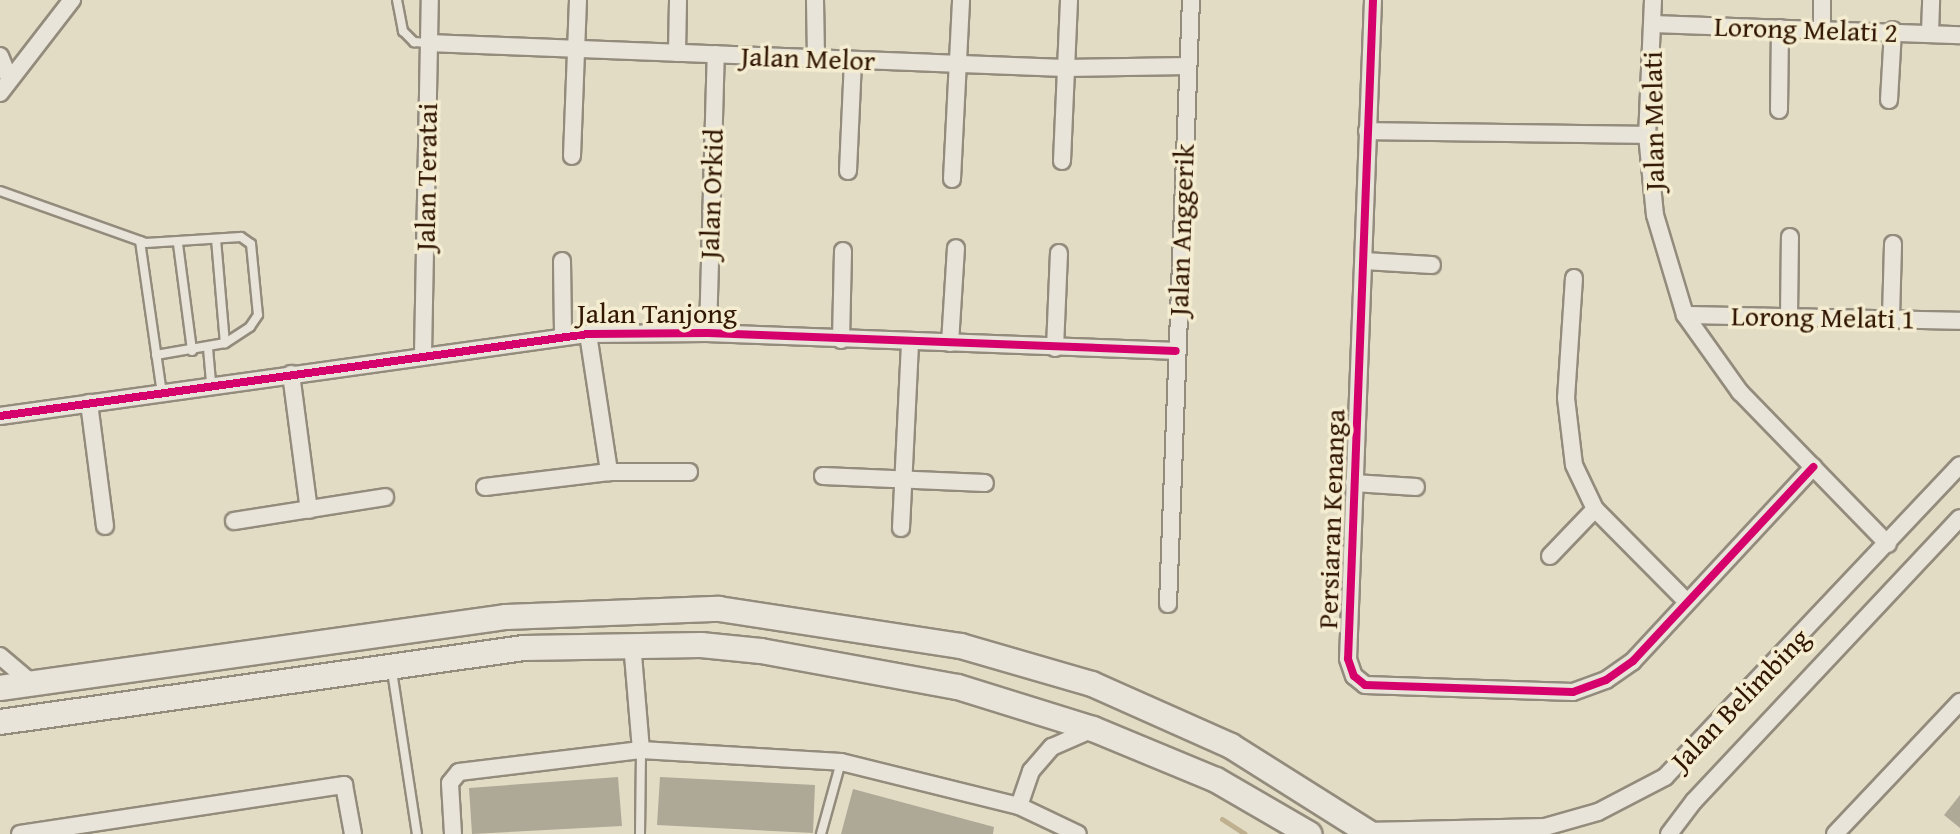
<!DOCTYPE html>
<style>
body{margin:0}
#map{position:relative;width:1960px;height:834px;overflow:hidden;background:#e3dcc5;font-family:"Gentium Book Plus",serif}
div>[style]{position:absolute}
.stream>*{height:5px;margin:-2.5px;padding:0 2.5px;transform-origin:2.5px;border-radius:2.5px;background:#bfb090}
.building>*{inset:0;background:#aea897}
.roads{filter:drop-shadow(2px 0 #938b7c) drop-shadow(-2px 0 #938b7c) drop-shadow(0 2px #938b7c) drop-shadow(0 -2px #938b7c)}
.service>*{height:8px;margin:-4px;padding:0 4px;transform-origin:4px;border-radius:4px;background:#e8e4d9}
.minor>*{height:16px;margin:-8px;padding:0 8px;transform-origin:8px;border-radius:8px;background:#e8e4d9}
.secondary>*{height:24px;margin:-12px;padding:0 12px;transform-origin:12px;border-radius:12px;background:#e8e4d9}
.cycleway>*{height:8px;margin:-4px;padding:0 4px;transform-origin:4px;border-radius:4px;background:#d6006c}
span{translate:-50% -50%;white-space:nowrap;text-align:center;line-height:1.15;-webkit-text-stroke:7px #f5edd1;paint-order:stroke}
.street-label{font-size:28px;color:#311603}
</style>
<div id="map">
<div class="stream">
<div style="left:1222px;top:819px;width:27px;rotate:33deg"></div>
</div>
<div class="building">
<div style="clip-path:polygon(618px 777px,622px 826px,472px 834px,469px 788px)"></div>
<div style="clip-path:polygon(660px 777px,815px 785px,813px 833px,657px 825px)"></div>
<div style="clip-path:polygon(853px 789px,994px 827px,993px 834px,841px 834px)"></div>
<div style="clip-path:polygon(1960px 795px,1960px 828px,1944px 815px)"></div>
</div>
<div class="roads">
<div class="service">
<div style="left:397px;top:0;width:32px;rotate:79deg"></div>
<div style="left:403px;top:31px;width:16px;rotate:45deg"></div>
<div style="left:414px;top:42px;width:14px;rotate:4deg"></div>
<div style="left:0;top:191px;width:155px;rotate:19.6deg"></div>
<div style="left:146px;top:243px;width:95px;rotate:-3.6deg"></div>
<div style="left:241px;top:237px;width:12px;rotate:35deg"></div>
<div style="left:251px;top:244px;width:71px;rotate:84.4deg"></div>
<div style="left:258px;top:315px;width:14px;rotate:124deg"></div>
<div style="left:250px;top:327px;width:30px;rotate:147deg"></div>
<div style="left:225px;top:343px;width:70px;rotate:170.1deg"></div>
<div style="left:216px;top:239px;width:104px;rotate:85.1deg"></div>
<div style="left:140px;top:241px;width:154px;rotate:81.8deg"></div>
<div style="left:178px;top:244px;width:108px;rotate:82.5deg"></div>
<div style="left:208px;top:348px;width:37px;rotate:85deg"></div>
<div style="left:392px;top:671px;width:165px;rotate:81.3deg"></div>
<div style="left:640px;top:834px;width:83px;rotate:-89.3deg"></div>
<div style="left:821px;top:834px;width:75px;rotate:-74.5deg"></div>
</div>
<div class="minor">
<div style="left:815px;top:0;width:58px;rotate:89deg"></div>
<div style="left:1373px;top:0;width:659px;rotate:92.17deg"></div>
<div style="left:1348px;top:659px;width:18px;rotate:71deg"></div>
<div style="left:1354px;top:676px;width:14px;rotate:39deg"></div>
<div style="left:1365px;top:685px;width:208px;rotate:1.9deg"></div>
<div style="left:1573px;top:692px;width:35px;rotate:-20deg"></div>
<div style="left:1606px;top:680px;width:33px;rotate:-35deg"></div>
<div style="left:1633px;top:661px;width:265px;rotate:-47.1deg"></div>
<div style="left:1653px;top:0;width:135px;rotate:92.5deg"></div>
<div style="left:1647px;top:135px;width:80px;rotate:84.3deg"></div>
<div style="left:1655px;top:215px;width:104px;rotate:73.3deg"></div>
<div style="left:1685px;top:315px;width:95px;rotate:54.5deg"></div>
<div style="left:1740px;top:392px;width:212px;rotate:45.8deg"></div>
<div style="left:1653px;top:24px;width:307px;rotate:2.1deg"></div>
<div style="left:1822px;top:29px;width:29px;rotate:-90deg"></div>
<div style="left:1930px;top:33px;width:33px;rotate:-88deg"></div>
<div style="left:428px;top:43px;width:637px;rotate:2.25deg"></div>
<div style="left:1065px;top:68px;width:123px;rotate:-0.9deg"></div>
<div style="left:677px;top:53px;width:53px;rotate:-88.9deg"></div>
<div style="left:0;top:56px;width:24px;rotate:68deg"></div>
<div style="left:0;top:93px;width:118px;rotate:-52.3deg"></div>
<div style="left:1889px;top:100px;width:70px;rotate:-86.7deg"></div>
<div style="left:1779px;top:110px;width:82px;rotate:-89.3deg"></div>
<div style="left:1367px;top:131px;width:280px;rotate:0.8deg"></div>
<div style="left:572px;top:156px;width:156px;rotate:-87.8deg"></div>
<div style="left:1062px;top:161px;width:161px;rotate:-87.5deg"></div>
<div style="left:848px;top:171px;width:111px;rotate:-87.4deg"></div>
<div style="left:952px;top:179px;width:179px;rotate:-87.1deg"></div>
<div style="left:562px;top:261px;width:74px;rotate:89.2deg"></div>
<div style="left:1364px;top:261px;width:68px;rotate:3.4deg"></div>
<div style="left:1574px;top:278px;width:120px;rotate:93.8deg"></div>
<div style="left:1566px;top:398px;width:67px;rotate:83.2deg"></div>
<div style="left:1574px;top:465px;width:49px;rotate:64.5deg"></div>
<div style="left:1595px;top:509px;width:129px;rotate:45.3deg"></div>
<div style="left:1685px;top:315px;width:275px;rotate:1.2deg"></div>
<div style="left:1789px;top:316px;width:79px;rotate:-89.3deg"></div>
<div style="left:1891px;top:317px;width:73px;rotate:-88.4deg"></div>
<div style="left:708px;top:333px;width:279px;rotate:-88.4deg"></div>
<div style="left:588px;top:334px;width:140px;rotate:81.3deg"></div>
<div style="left:841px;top:340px;width:89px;rotate:-88.7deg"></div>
<div style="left:950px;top:343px;width:95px;rotate:-86.4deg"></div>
<div style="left:1055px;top:348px;width:95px;rotate:-87.6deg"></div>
<div style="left:423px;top:354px;width:354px;rotate:-88.9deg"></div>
<div style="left:291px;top:374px;width:137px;rotate:82.5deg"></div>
<div style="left:89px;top:403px;width:124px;rotate:82.6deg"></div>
<div style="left:0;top:416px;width:594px;rotate:-7.94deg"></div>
<div style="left:588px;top:334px;width:120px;rotate:-0.5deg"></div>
<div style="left:708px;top:333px;width:468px;rotate:2.2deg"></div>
<div style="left:823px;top:476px;width:162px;rotate:2.5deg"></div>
<div style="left:1354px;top:483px;width:62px;rotate:3.7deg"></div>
<div style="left:485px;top:487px;width:125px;rotate:-6.9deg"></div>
<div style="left:609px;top:472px;width:80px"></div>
<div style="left:234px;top:521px;width:153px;rotate:-9deg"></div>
<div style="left:901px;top:528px;width:186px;rotate:-87.2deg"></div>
<div style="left:1550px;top:556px;width:65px;rotate:-46.2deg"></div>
<div style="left:1168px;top:604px;width:604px;rotate:-87.82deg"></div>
<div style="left:632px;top:643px;width:107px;rotate:85.2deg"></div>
<div style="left:0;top:656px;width:43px;rotate:40.3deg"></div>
<div style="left:1019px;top:806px;width:37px;rotate:-71deg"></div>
<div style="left:1031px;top:771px;width:32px;rotate:-49deg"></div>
<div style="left:1052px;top:747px;width:45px;rotate:-23.7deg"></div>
<div style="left:1366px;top:831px;width:179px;rotate:-1.3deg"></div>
<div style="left:1545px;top:827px;width:55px;rotate:-15.8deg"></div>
<div style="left:1598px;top:812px;width:76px;rotate:-27.6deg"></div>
<div style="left:1665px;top:777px;width:429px;rotate:-46.6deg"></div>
<div style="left:20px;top:834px;width:328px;rotate:-8.6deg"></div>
<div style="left:344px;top:785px;width:50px;rotate:79.6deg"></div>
<div style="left:453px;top:834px;width:51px;rotate:-93.4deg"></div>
<div style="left:450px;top:783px;width:14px;rotate:-51deg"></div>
<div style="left:459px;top:772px;width:183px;rotate:-6.9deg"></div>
<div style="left:641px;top:750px;width:200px;rotate:3.4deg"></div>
<div style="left:841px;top:762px;width:183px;rotate:13.9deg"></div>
<div style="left:1019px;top:806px;width:65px;rotate:25.4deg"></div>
<div style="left:1669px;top:834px;width:41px;rotate:-52.9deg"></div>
<div style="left:1694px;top:801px;width:388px;rotate:-46.8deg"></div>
<div style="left:1835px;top:834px;width:182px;rotate:-46.6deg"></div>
</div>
<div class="secondary">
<div style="left:0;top:688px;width:511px;rotate:-7.99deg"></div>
<div style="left:506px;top:617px;width:213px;rotate:-2.2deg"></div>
<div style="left:719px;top:609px;width:245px;rotate:8.7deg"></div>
<div style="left:961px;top:646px;width:136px;rotate:16.2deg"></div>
<div style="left:1092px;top:684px;width:152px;rotate:24deg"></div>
<div style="left:1231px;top:746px;width:165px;rotate:32.2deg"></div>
<div style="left:0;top:722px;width:529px;rotate:-8.04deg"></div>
<div style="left:524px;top:648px;width:177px;rotate:-1deg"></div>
<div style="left:701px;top:645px;width:60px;rotate:5.7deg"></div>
<div style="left:761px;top:651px;width:200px;rotate:10.4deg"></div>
<div style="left:958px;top:687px;width:141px;rotate:17.3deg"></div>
<div style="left:1093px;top:729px;width:133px;rotate:22.5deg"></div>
<div style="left:1216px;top:780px;width:108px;rotate:30.1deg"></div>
</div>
</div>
<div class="cycleway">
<div style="left:1373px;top:0;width:659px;rotate:92.17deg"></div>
<div style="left:1348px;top:659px;width:18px;rotate:71deg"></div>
<div style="left:1354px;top:676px;width:14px;rotate:39deg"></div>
<div style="left:1365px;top:685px;width:208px;rotate:1.9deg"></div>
<div style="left:1573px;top:692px;width:35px;rotate:-20deg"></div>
<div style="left:1606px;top:680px;width:33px;rotate:-35deg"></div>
<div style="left:1633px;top:661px;width:265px;rotate:-47.1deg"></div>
<div style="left:0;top:416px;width:594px;rotate:-7.94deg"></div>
<div style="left:588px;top:334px;width:120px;rotate:-0.5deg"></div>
<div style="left:708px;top:333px;width:468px;rotate:2.2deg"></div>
</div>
<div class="street-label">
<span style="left:1806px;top:29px;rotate:2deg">Lorong Melati 2</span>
<span style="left:808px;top:58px;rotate:2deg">Jalan Melor</span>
<span style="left:1653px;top:121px;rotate:-91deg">Jalan Melati</span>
<span style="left:426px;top:177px;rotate:-89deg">Jalan Teratai</span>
<span style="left:711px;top:194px;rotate:-88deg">Jalan Orkid</span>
<span style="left:1181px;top:230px;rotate:-88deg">Jalan Anggerik</span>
<span style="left:657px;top:313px">Jalan Tanjong</span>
<span style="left:1823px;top:317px;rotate:1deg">Lorong Melati 1</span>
<span style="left:1331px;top:519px;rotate:-88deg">Persiaran Kenanga</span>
<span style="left:1740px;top:699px;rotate:-46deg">Jalan Belimbing</span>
</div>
</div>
